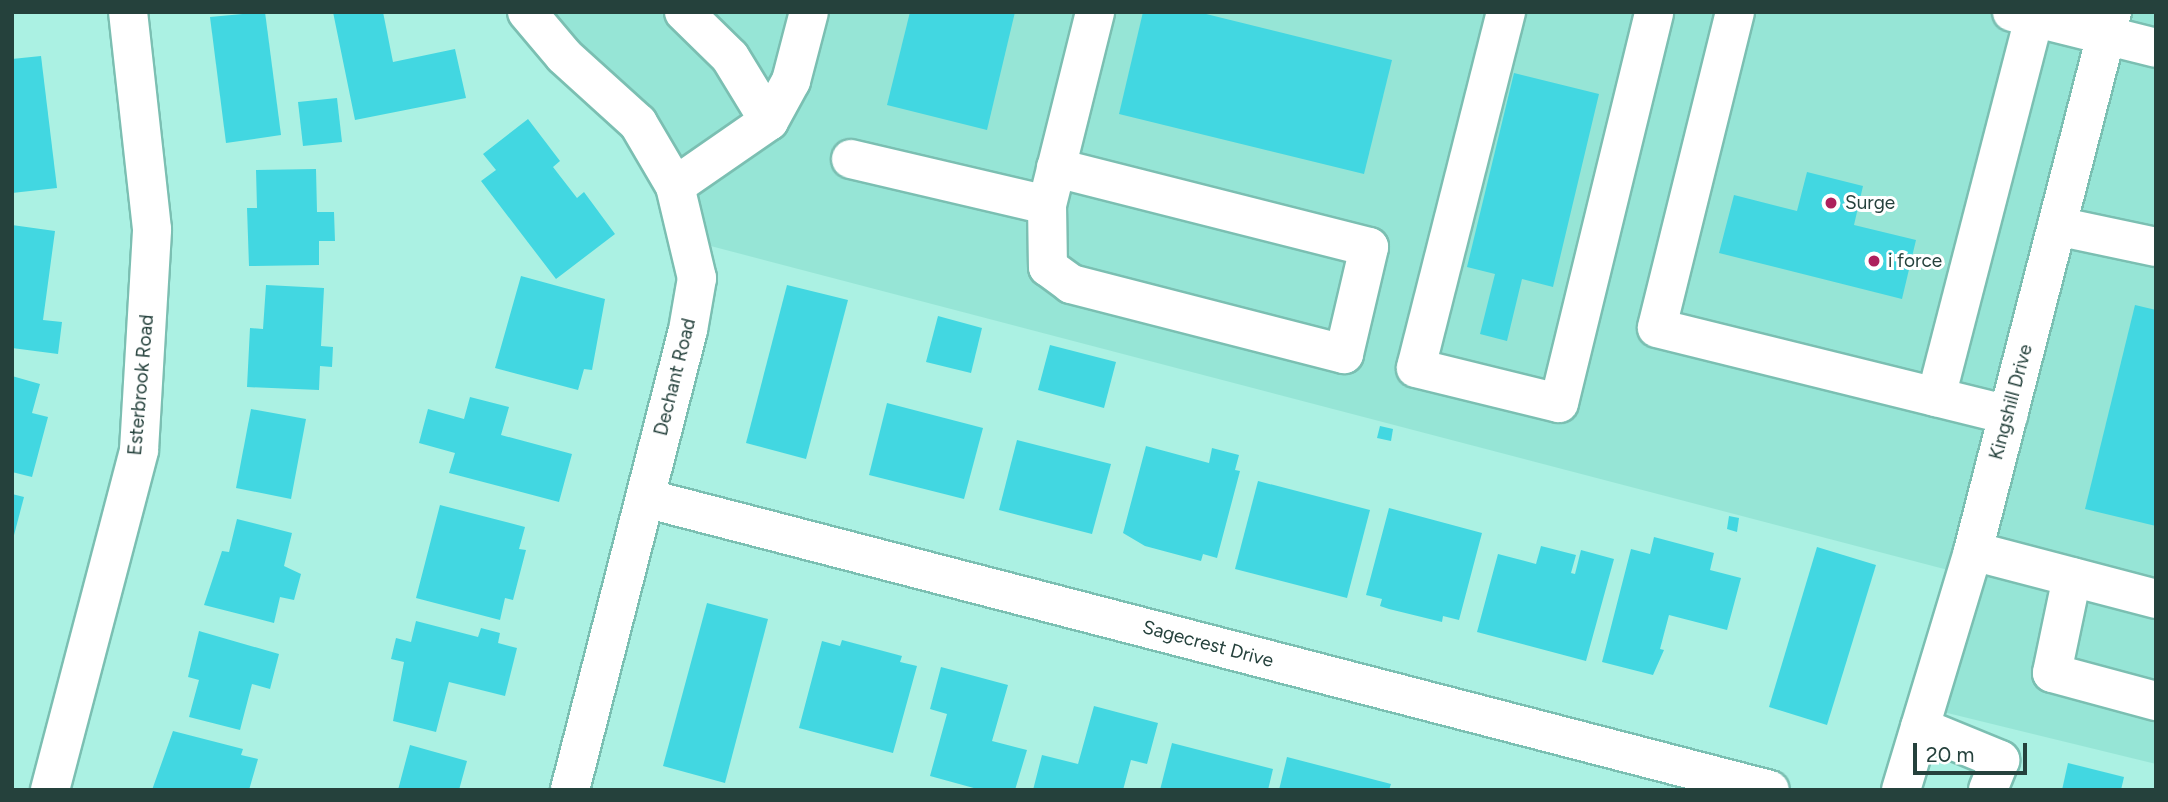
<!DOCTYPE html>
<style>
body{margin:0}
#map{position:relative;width:2168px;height:802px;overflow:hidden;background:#abf1e3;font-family:Figtree,sans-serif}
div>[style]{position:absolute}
.built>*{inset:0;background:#96e5d6}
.building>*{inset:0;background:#42d7e1}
.roads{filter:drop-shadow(2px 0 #7bbfb2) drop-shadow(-2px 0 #7bbfb2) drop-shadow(0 2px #7bbfb2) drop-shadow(0 -2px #7bbfb2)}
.minor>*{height:38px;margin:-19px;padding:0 19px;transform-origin:19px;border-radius:19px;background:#fff}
.dots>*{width:19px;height:19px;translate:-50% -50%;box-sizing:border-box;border:4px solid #fff;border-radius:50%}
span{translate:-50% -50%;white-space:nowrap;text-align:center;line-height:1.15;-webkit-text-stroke:6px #fff;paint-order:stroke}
.poi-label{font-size:19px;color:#25413c}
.left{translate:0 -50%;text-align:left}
.street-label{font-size:19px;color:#25413c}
.frame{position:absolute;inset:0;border:14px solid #25413c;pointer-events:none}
.scale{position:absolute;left:1913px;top:743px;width:114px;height:32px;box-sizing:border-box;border:4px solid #25413c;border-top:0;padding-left:9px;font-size:21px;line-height:24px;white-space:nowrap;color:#25413c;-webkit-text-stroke:5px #fff;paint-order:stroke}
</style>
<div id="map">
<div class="built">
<div style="clip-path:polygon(527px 12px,2156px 12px,2156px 764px,1931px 709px,1971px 576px,703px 244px,643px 130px)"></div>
</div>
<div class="building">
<div style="clip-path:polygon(265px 12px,281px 135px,226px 143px,210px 17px)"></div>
<div style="clip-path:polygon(333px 12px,383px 12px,393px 62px,455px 49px,466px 98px,355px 120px)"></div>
<div style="clip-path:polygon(910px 12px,1015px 12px,987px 130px,887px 105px)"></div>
<div style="clip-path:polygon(1143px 12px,1198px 12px,1392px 60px,1364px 174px,1119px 114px)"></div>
<div style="clip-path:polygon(41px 56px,57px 188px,12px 193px,12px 59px)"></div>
<div style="clip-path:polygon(1514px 73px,1599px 94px,1553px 287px,1522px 279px,1507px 341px,1480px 334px,1495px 274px,1467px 267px)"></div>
<div style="clip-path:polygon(337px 98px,342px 142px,303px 146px,298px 102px)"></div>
<div style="clip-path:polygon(528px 119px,560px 161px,553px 167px,577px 198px,584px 192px,615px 234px,556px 279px,481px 181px,496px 170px,483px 154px)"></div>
<div style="clip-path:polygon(316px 169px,317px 212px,334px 212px,335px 241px,319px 241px,319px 265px,249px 266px,247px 208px,257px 208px,256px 170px)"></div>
<div style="clip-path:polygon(1807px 172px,1863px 186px,1854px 225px,1916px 240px,1902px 299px,1719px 253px,1734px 195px,1797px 211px)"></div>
<div style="clip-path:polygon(12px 225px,55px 231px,43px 320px,62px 322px,58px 354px,12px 348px)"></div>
<div style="clip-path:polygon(521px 276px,605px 299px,592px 370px,584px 369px,578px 390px,495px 368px)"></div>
<div style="clip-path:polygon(266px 285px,324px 288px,321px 346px,333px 347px,332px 367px,320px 366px,319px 390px,247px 387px,250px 328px,263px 329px)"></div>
<div style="clip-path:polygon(787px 285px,848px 300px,806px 459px,746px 443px)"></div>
<div style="clip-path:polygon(2135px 305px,2156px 310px,2156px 526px,2085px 509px)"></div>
<div style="clip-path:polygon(938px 316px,982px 328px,971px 373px,926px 362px)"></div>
<div style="clip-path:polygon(1050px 345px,1116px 362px,1104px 408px,1038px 390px)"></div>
<div style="clip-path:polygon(12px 376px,40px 384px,32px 413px,48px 417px,32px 477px,12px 472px)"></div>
<div style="clip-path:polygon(470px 397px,509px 407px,501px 435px,572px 454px,559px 502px,449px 473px,455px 453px,419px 443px,428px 409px,464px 419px)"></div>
<div style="clip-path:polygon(887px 403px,983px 428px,964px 499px,869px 475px)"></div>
<div style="clip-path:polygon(251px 409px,306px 419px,291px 499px,236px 488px)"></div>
<div style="clip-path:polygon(1380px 426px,1393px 429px,1391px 441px,1377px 438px)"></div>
<div style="clip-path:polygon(1017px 440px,1111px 464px,1092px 534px,999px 510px)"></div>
<div style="clip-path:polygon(1146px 446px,1209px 463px,1212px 448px,1239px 455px,1235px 470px,1240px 471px,1217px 558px,1203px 554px,1201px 561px,1145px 546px,1123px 533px)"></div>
<div style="clip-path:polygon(1258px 481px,1370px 510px,1347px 598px,1235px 569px)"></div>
<div style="clip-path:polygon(12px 494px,24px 497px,13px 539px,12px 538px)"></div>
<div style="clip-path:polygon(440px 505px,525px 527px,519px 549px,526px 550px,513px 600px,505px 598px,500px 620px,416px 598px)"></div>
<div style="clip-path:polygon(1389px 508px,1482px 533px,1459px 620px,1443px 616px,1442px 622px,1389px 609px,1380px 606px,1382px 599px,1366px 595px)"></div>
<div style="clip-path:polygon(1729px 516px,1739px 518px,1737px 532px,1727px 529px)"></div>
<div style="clip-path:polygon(237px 519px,292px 533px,284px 566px,301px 574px,294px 600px,280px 597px,274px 623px,204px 605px,222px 551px,229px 552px)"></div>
<div style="clip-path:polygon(1654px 537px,1714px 553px,1710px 570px,1741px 578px,1727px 630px,1669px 615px,1660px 649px,1664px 650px,1653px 675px,1602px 662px,1631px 549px,1650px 554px)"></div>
<div style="clip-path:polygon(1541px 546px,1576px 555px,1571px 573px,1575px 574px,1581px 550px,1614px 559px,1586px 661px,1477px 632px,1498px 554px,1536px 564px)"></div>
<div style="clip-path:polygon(1817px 547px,1876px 565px,1827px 725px,1769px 707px)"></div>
<div style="clip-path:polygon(707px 603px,768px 619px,725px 783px,663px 766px)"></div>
<div style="clip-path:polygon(416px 621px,478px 637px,481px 628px,500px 633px,498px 643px,517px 648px,505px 696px,449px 682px,436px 732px,393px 721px,404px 662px,391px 659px,396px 638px,411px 642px)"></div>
<div style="clip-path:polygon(199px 631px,279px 654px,270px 689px,252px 684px,240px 730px,189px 717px,199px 680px,188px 677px)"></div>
<div style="clip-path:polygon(842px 640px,902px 656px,900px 662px,917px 666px,893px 753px,799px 728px,822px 641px,840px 646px)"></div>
<div style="clip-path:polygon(941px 667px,1008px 685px,992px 741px,1027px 750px,1015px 790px,981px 790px,930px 776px,947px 714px,930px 709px)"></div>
<div style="clip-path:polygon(1094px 706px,1158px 723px,1147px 764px,1131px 760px,1123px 790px,1033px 790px,1042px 755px,1078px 764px)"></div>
<div style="clip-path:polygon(173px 731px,243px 749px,241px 755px,258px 759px,249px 790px,152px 790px)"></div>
<div style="clip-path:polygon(1172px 743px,1273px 769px,1268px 790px,1160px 790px)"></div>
<div style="clip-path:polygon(410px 745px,467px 761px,459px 790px,398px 790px)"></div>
<div style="clip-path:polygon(1287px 757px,1391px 784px,1389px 790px,1279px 790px)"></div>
<div style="clip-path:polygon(2068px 763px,2124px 777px,2121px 790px,2062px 790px)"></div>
</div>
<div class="roads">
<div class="minor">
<div style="left:527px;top:12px;width:57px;rotate:49.9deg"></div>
<div style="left:564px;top:56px;width:100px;rotate:42.2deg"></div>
<div style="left:638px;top:123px;width:73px;rotate:59.6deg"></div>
<div style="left:675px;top:186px;width:95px;rotate:76.6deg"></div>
<div style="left:697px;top:278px;width:53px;rotate:99.8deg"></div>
<div style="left:688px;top:330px;width:475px;rotate:104.4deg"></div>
<div style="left:684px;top:12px;width:64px;rotate:44.4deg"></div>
<div style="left:730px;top:57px;width:75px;rotate:58.6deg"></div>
<div style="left:1506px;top:12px;width:367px;rotate:104.2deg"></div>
<div style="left:1416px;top:368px;width:147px;rotate:13.8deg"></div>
<div style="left:1559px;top:403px;width:402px;rotate:-76.3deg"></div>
<div style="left:1735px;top:12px;width:325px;rotate:103.9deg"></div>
<div style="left:1657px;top:328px;width:362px;rotate:13.9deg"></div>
<div style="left:2012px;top:12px;width:148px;rotate:14deg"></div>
<div style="left:851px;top:159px;width:201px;rotate:13.2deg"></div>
<div style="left:1047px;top:205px;width:199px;rotate:-76deg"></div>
<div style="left:675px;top:186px;width:114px;rotate:-34.7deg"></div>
<div style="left:769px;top:121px;width:46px;rotate:-61.2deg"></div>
<div style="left:791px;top:81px;width:71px;rotate:-75.4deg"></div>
<div style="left:1047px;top:205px;width:62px;rotate:89.1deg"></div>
<div style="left:1048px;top:267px;width:29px;rotate:36deg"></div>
<div style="left:1071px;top:284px;width:282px;rotate:14.4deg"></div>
<div style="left:1344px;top:354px;width:110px;rotate:-76.8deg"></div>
<div style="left:1369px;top:247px;width:323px;rotate:-165.8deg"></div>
<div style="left:2057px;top:226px;width:101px;rotate:12deg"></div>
<div style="left:1936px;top:397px;width:391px;rotate:-75.5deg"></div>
<div style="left:645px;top:498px;width:1162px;rotate:14.55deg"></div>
<div style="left:1973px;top:551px;width:189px;rotate:14.7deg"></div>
<div style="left:2072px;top:577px;width:98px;rotate:101.8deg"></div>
<div style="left:2052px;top:673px;width:108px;rotate:15.1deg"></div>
<div style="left:1920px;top:727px;width:87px;rotate:22.4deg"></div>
<div style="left:2000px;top:760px;width:32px;rotate:112deg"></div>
<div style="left:50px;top:790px;width:351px;rotate:-75.3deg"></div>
<div style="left:139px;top:450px;width:221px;rotate:-86.6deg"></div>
<div style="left:152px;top:229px;width:218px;rotate:-96.3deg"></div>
<div style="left:1901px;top:790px;width:250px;rotate:-73.2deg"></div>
<div style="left:1973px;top:551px;width:557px;rotate:-75.54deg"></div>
</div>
</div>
<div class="dots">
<div style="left:1831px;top:203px;background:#ad205c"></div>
<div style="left:1874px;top:261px;background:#ad205c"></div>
</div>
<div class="poi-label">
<span class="left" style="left:1845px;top:203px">Surge</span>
<span class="left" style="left:1888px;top:261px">i force</span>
</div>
<div class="street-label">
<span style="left:675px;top:377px;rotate:-76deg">Dechant Road</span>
<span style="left:141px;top:385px;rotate:-85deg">Esterbrook Road</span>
<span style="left:2011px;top:402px;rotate:-75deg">Kingshill Drive</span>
<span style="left:1208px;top:644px;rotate:15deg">Sagecrest Drive</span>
</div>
<div class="frame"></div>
<div class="scale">20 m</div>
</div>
